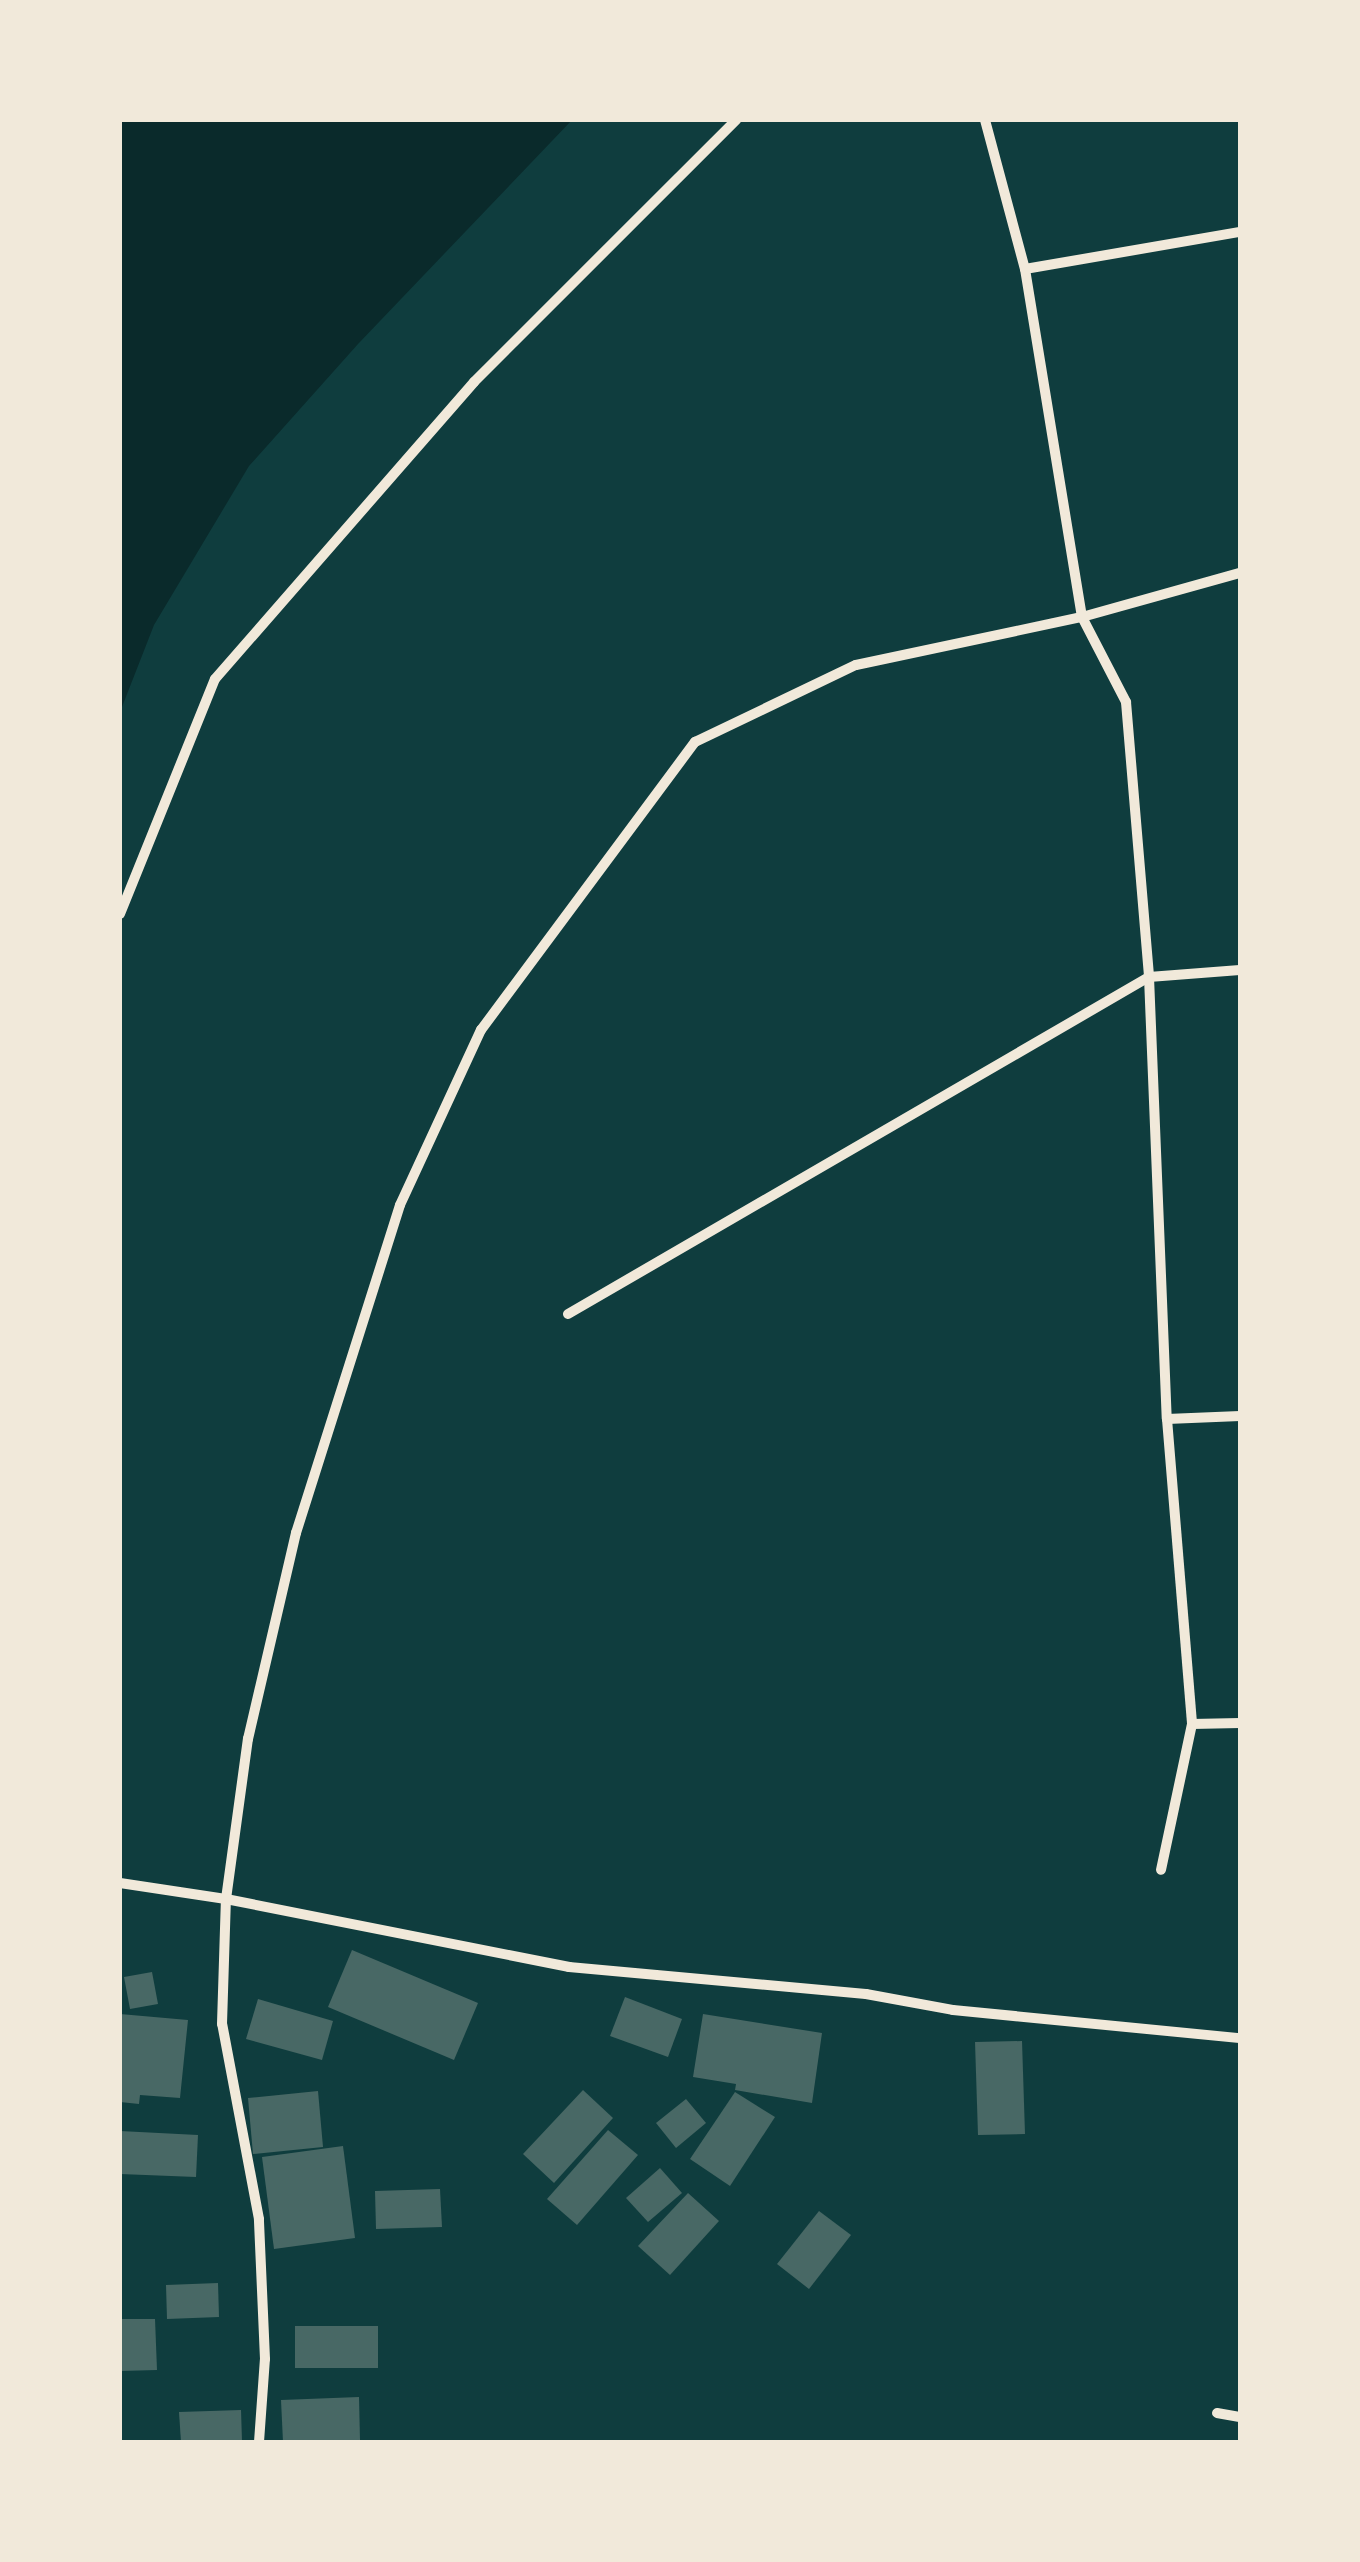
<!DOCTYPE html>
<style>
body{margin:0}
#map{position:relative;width:1360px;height:2562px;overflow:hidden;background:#0f3d3e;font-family:Bitter,serif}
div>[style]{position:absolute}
.water>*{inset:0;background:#0a2a2b}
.building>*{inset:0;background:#486865}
.minor>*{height:10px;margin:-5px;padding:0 5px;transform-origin:5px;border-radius:5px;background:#f1e9da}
span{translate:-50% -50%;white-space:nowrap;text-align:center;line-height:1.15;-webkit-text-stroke:8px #f1e9da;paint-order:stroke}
.frame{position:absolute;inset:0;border:122px solid #f1e9da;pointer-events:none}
</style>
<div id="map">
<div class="water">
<div style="clip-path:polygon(120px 120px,572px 120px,358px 344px,249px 466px,154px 625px,120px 712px)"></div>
</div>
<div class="building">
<div style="clip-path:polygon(352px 1950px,478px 2003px,454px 2060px,328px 2007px)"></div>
<div style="clip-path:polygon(152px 1972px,158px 2004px,130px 2009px,124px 1977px)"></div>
<div style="clip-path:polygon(625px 1997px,682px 2019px,668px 2057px,610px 2036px)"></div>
<div style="clip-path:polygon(258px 1999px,333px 2021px,322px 2060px,246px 2039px)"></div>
<div style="clip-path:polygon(120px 2014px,188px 2020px,180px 2098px,140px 2095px,139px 2104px,120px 2102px)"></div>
<div style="clip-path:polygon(703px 2014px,822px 2033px,812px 2103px,735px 2090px,736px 2084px,693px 2077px)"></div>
<div style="clip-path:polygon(1022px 2041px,1025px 2134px,978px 2135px,975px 2042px)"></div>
<div style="clip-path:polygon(583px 2090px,613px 2118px,554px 2183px,523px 2154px)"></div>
<div style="clip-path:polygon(318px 2091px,323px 2147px,253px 2154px,248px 2098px)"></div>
<div style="clip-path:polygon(735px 2092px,775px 2117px,730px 2186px,690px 2159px)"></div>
<div style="clip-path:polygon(686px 2099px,706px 2123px,676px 2148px,656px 2123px)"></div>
<div style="clip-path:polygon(608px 2130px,638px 2155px,577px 2225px,547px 2199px)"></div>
<div style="clip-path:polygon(120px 2131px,198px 2135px,196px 2177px,120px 2174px)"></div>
<div style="clip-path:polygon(343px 2146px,355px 2238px,274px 2249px,262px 2157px)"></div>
<div style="clip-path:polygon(660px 2168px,682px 2193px,648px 2222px,626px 2198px)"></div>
<div style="clip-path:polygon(440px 2189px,442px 2227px,376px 2229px,375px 2191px)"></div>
<div style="clip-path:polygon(688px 2193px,719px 2221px,670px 2275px,638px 2246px)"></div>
<div style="clip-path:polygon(819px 2211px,851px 2235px,809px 2289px,777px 2264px)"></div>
<div style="clip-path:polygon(218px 2283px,219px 2317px,167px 2319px,166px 2285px)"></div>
<div style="clip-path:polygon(120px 2319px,155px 2319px,157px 2370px,120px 2371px)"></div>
<div style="clip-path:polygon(295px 2326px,378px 2326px,378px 2368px,295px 2368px)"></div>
<div style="clip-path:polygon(359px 2397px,360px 2440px,283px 2442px,281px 2400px)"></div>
<div style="clip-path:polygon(241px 2410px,242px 2442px,181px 2442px,179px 2412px)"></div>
</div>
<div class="minor">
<div style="left:985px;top:120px;width:154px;rotate:75deg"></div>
<div style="left:1025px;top:269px;width:353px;rotate:80.7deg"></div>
<div style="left:1082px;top:617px;width:96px;rotate:62.6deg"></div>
<div style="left:1126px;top:702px;width:276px;rotate:85.2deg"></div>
<div style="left:1149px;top:977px;width:442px;rotate:87.7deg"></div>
<div style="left:1167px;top:1419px;width:306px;rotate:85.3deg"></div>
<div style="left:1192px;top:1724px;width:149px;rotate:102deg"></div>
<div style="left:1025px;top:269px;width:218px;rotate:-9.8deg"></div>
<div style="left:120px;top:914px;width:253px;rotate:-68deg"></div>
<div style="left:215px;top:679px;width:394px;rotate:-48.9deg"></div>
<div style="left:474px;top:382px;width:371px;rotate:-45deg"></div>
<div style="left:568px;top:1314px;width:672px;rotate:-30.12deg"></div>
<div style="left:1149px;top:977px;width:91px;rotate:-4.4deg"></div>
<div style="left:1167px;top:1419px;width:73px;rotate:-2.4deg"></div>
<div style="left:1192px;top:1724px;width:48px;rotate:-1.2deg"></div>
<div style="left:120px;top:1883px;width:107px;rotate:8.6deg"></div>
<div style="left:226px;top:1899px;width:350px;rotate:11.2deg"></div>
<div style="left:569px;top:1967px;width:298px;rotate:5.2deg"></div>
<div style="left:866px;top:1994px;width:88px;rotate:10.4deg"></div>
<div style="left:953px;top:2010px;width:288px;rotate:5.6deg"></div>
<div style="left:1217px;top:2413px;width:23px;rotate:10deg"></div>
<div style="left:259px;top:2442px;width:83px;rotate:-85.9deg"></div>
<div style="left:265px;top:2359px;width:140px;rotate:-92.5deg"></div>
<div style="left:259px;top:2219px;width:198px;rotate:-100.7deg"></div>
<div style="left:222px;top:2024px;width:125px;rotate:-88.2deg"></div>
<div style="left:226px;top:1899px;width:162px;rotate:-82.2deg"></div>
<div style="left:248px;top:1739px;width:212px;rotate:-76.9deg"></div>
<div style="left:296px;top:1533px;width:344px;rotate:-72.4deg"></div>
<div style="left:400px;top:1205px;width:193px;rotate:-65.2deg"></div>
<div style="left:481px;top:1030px;width:359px;rotate:-53.4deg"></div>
<div style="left:695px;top:742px;width:178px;rotate:-25.6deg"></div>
<div style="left:856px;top:665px;width:231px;rotate:-12deg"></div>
<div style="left:1082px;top:617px;width:164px;rotate:-15.6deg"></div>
</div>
<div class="frame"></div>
</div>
